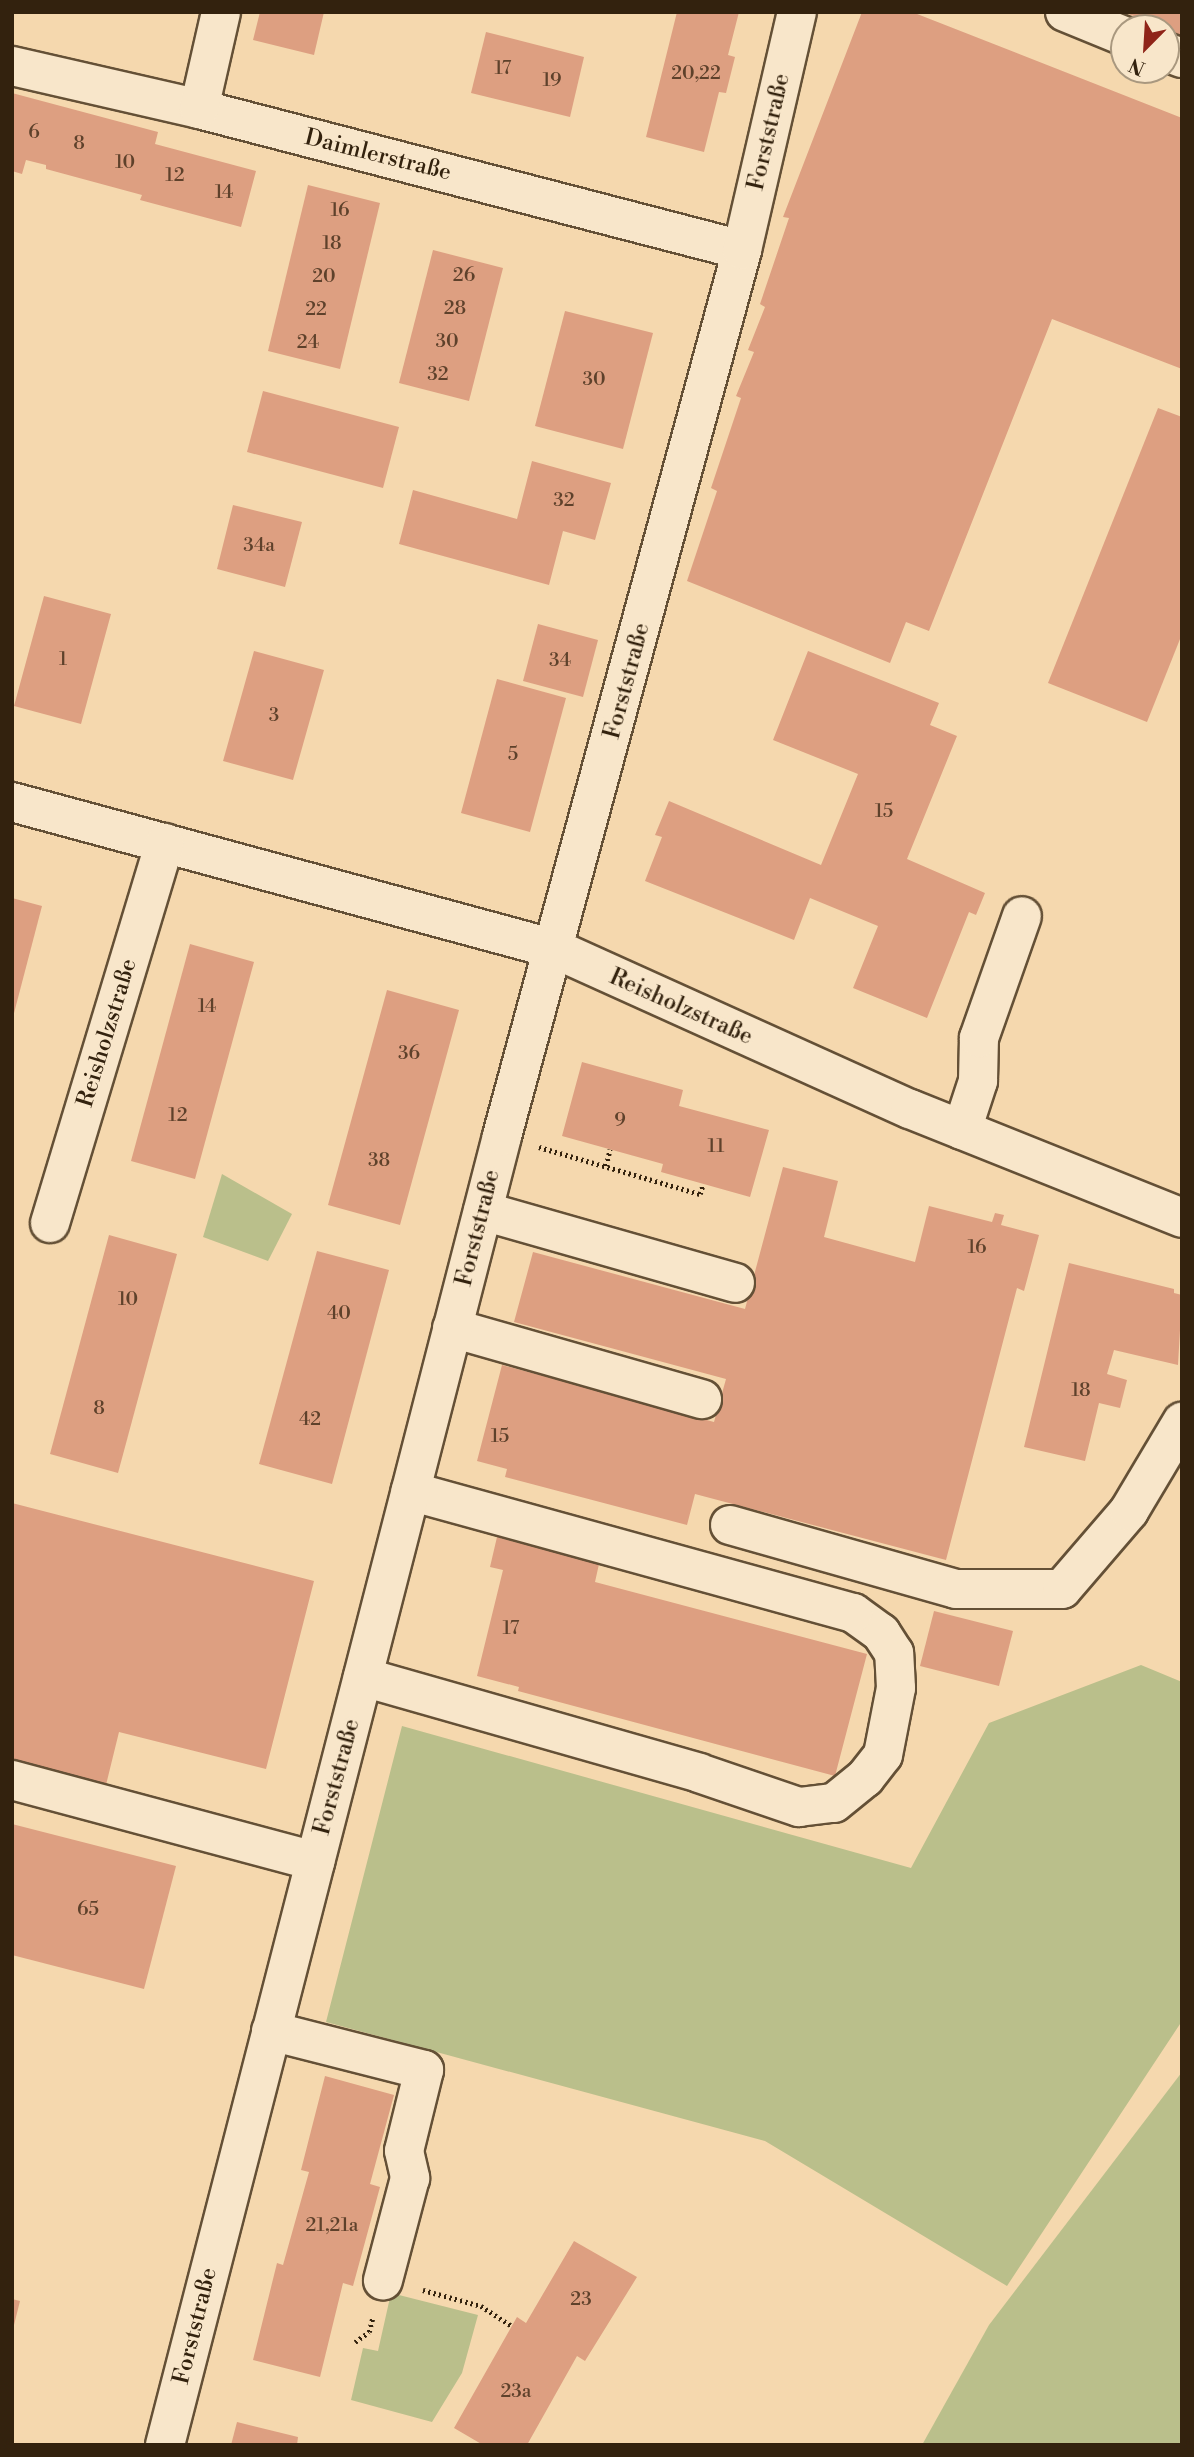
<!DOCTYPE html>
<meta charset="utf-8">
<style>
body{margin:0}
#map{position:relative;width:1194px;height:2457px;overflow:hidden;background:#f5d8ae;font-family:"Libre Bodoni",serif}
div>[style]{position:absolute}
.green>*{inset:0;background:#babf8b}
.building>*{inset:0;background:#dd9f81}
.path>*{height:4.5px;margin-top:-2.25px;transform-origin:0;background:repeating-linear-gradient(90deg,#33220e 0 2px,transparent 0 5.5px)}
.roads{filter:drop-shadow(2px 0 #645036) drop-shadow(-2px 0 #645036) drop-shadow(0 2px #645036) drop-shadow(0 -2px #645036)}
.minor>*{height:38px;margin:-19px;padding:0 19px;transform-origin:19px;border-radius:19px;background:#f8e6ca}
span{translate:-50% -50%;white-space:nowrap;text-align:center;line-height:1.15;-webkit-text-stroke:6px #f8e6ca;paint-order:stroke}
.number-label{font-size:19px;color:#5e412b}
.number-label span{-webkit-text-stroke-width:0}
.street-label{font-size:23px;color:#33220e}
.frame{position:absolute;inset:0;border:14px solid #33220e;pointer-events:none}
.north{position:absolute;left:1110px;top:14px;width:70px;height:70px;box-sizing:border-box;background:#f8e6ca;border:2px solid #a9987f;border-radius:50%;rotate:204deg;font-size:19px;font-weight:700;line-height:28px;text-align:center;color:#33220e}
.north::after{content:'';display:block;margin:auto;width:24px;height:32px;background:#8f2418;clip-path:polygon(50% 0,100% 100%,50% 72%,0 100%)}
</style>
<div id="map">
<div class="green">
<div style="clip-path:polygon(222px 1174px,292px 1214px,268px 1261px,203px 1237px)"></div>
<div style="clip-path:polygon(1141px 1665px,1182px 1682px,1182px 2021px,1007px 2286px,765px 2141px,326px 2022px,402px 1726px,911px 1868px,989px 1723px)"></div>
<div style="clip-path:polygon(1182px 2072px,1182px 2445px,922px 2445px,989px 2325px)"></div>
<div style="clip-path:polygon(391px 2293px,478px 2315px,462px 2373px,432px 2422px,351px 2400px,363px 2348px,378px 2351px)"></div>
</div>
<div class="building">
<div style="clip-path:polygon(260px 12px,324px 12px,314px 55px,253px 40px)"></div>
<div style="clip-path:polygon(677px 12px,739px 12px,728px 55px,735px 57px,726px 93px,719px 92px,704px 152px,646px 137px)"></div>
<div style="clip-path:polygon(862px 12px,912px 12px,1182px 118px,1182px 369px,1052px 319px,929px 631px,906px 622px,890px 663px,687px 581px,717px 491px,711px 488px,741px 398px,736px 396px,754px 352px,748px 350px,765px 307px,760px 304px,789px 218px,783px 217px)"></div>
<div style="clip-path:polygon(1123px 12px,1182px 12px,1182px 36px,1166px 28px)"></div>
<div style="clip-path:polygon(486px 32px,584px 57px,570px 117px,471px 93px)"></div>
<div style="clip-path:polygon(12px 93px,158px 132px,155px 144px,256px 171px,241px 227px,140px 200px,142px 195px,46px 169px,46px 165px,26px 160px,22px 174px,12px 171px)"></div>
<div style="clip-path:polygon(308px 185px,380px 203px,340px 369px,268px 351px)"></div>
<div style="clip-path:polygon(433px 250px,503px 268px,469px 401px,399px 383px)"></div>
<div style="clip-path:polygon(565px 311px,653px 333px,623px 449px,535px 426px)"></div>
<div style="clip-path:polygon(263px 391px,399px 427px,383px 488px,247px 452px)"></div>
<div style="clip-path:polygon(1158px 408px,1182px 417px,1182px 634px,1147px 722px,1048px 683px)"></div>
<div style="clip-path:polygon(532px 461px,611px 483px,595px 540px,563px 531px,549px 585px,399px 544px,413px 490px,517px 519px)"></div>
<div style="clip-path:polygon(233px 505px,302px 522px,285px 587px,217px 569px)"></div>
<div style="clip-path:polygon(44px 596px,111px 614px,81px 724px,14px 706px)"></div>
<div style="clip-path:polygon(538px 624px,598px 640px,583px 697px,523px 681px)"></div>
<div style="clip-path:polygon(254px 651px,324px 670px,293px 780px,223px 761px)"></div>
<div style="clip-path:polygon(808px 651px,939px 703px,930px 725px,957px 736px,907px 859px,985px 893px,976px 915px,969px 912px,927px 1018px,853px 988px,878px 926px,810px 898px,794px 940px,645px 881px,662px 837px,655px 835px,669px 801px,821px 865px,858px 774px,773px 740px)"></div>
<div style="clip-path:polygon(497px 679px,566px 698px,530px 832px,461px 813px)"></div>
<div style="clip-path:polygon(12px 898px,42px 906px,13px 1017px,12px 1017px)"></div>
<div style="clip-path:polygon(190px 944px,254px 962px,195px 1179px,131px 1161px)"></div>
<div style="clip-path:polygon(387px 990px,459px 1010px,400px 1225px,328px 1205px)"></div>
<div style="clip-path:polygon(582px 1062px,683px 1090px,679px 1106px,769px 1130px,750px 1197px,661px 1172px,663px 1164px,562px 1136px)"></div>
<div style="clip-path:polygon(783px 1167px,838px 1181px,824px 1237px,915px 1262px,929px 1206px,992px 1222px,995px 1213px,1004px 1215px,1001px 1225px,1039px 1235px,1024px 1291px,1017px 1288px,946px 1560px,695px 1494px,687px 1525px,505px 1477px,507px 1469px,477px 1461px,502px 1365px,714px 1422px,726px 1379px,514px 1322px,533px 1252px,745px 1309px)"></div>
<div style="clip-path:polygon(109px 1235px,177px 1254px,118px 1473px,50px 1454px)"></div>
<div style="clip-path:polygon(317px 1251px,389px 1270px,332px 1484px,259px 1464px)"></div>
<div style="clip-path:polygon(1069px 1263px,1174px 1289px,1174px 1293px,1182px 1295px,1178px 1365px,1114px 1350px,1107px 1374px,1127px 1380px,1120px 1408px,1099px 1403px,1085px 1461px,1024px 1447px)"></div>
<div style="clip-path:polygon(12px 1503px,314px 1581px,266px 1769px,119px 1732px,106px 1785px,12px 1761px)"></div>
<div style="clip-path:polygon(497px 1537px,599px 1564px,595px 1582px,867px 1654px,835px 1776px,518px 1691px,519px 1687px,477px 1676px,503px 1570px,490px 1567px)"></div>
<div style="clip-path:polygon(934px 1611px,1013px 1631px,999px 1686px,920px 1666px)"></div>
<div style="clip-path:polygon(12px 1824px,176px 1866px,144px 1989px,12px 1955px)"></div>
<div style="clip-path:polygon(325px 2076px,394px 2095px,370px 2184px,380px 2187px,353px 2286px,343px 2283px,320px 2377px,253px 2360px,277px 2263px,283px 2265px,309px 2172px,301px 2170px)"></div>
<div style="clip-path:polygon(574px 2241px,637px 2277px,585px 2361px,577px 2356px,527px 2445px,483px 2445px,454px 2428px,517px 2317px,526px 2323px)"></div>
<div style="clip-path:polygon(12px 2299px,20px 2301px,13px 2329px,12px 2329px)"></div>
<div style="clip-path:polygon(237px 2422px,298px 2437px,297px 2445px,231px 2445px)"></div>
</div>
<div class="path">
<div style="left:539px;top:1147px;width:168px;rotate:16.3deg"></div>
<div style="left:700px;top:1194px;width:10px;rotate:-73deg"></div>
<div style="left:606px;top:1166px;width:17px;rotate:-77deg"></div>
<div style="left:423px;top:2290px;width:60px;rotate:15.4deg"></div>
<div style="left:481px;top:2306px;width:37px;rotate:33deg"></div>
<div style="left:355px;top:2342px;width:17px;rotate:-36deg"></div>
<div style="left:369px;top:2332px;width:16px;rotate:-76deg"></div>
</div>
<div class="roads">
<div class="minor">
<div style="left:1065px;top:12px;width:64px;rotate:22.1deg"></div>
<div style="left:1166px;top:52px;width:17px;rotate:21deg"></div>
<div style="left:12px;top:66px;width:192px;rotate:12.9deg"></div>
<div style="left:199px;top:109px;width:561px;rotate:14.56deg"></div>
<div style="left:199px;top:109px;width:99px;rotate:-77.2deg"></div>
<div style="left:12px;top:802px;width:563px;rotate:15.15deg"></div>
<div style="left:555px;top:949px;width:389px;rotate:24.3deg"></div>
<div style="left:910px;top:1109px;width:293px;rotate:21.8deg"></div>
<div style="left:962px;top:1130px;width:52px;rotate:-71.9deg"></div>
<div style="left:978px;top:1081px;width:43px;rotate:-88.7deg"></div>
<div style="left:979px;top:1038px;width:129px;rotate:-70.6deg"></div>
<div style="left:483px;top:1211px;width:262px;rotate:15.9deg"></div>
<div style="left:50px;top:1223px;width:397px;rotate:-73.2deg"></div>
<div style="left:452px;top:1328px;width:260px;rotate:15.9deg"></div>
<div style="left:730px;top:1525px;width:235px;rotate:15.8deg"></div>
<div style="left:956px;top:1589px;width:106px"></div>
<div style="left:1062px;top:1589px;width:103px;rotate:-49.3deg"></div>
<div style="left:1129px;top:1511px;width:104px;rotate:-59.2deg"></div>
<div style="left:363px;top:1677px;width:349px;rotate:15.9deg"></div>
<div style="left:699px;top:1773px;width:106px;rotate:18.8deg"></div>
<div style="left:799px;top:1807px;width:35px;rotate:-7deg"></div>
<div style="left:834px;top:1803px;width:40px;rotate:-39deg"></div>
<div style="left:865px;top:1778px;width:29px;rotate:-52deg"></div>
<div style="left:883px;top:1755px;width:68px;rotate:-79deg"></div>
<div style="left:896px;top:1688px;width:35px;rotate:-93deg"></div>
<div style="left:894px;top:1653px;width:24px;rotate:-123deg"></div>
<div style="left:881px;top:1633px;width:34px;rotate:-144deg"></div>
<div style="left:853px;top:1613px;width:459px;rotate:-164.6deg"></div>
<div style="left:12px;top:1780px;width:314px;rotate:15deg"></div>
<div style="left:271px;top:2031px;width:158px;rotate:14.3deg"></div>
<div style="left:424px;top:2070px;width:83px;rotate:103.9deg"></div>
<div style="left:404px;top:2151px;width:28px;rotate:77deg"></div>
<div style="left:410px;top:2178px;width:106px;rotate:104.8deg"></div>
<div style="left:165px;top:2445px;width:1352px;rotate:-75.56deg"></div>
<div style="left:502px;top:1136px;width:918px;rotate:-74.84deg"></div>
<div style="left:742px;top:250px;width:244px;rotate:-77deg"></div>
</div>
</div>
<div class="number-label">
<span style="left:503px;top:69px">17</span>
<span style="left:696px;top:74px">20,22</span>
<span style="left:552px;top:81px">19</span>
<span style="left:34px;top:133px">6</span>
<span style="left:79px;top:144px">8</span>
<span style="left:125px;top:163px">10</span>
<span style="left:175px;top:176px">12</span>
<span style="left:224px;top:193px">14</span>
<span style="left:340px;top:211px">16</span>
<span style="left:332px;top:244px">18</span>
<span style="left:464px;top:276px">26</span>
<span style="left:324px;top:277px">20</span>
<span style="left:455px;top:309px">28</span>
<span style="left:316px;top:310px">22</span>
<span style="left:447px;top:342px">30</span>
<span style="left:308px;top:343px">24</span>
<span style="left:438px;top:375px">32</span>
<span style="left:594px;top:380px">30</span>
<span style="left:564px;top:501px">32</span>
<span style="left:259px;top:546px">34a</span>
<span style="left:63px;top:660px">1</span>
<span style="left:560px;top:661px">34</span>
<span style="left:274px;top:716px">3</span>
<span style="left:513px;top:755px">5</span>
<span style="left:884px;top:812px">15</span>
<span style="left:207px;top:1007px">14</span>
<span style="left:409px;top:1054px">36</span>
<span style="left:178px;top:1116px">12</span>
<span style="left:620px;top:1121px">9</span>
<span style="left:716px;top:1147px">11</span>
<span style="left:379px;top:1161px">38</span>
<span style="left:977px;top:1248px">16</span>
<span style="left:128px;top:1300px">10</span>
<span style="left:339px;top:1314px">40</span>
<span style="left:1081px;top:1391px">18</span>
<span style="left:99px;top:1409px">8</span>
<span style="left:310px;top:1420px">42</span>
<span style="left:500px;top:1437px">15</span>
<span style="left:511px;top:1629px">17</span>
<span style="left:88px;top:1910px">65</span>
<span style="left:332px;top:2226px">21,21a</span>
<span style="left:581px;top:2300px">23</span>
<span style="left:516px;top:2392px">23a</span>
</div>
<div class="street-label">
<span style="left:769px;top:132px;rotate:-77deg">Forststraße</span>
<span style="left:378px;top:155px;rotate:14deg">Daimlerstraße</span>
<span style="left:627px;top:681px;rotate:-75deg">Forststraße</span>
<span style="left:681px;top:1007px;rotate:24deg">Reisholzstraße</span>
<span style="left:107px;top:1033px;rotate:-73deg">Reisholzstraße</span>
<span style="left:478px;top:1228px;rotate:-76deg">Forststraße</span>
<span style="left:337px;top:1777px;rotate:-75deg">Forststraße</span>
<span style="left:195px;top:2326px;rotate:-76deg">Forststraße</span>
</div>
<div class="frame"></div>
<div class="north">N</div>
</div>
